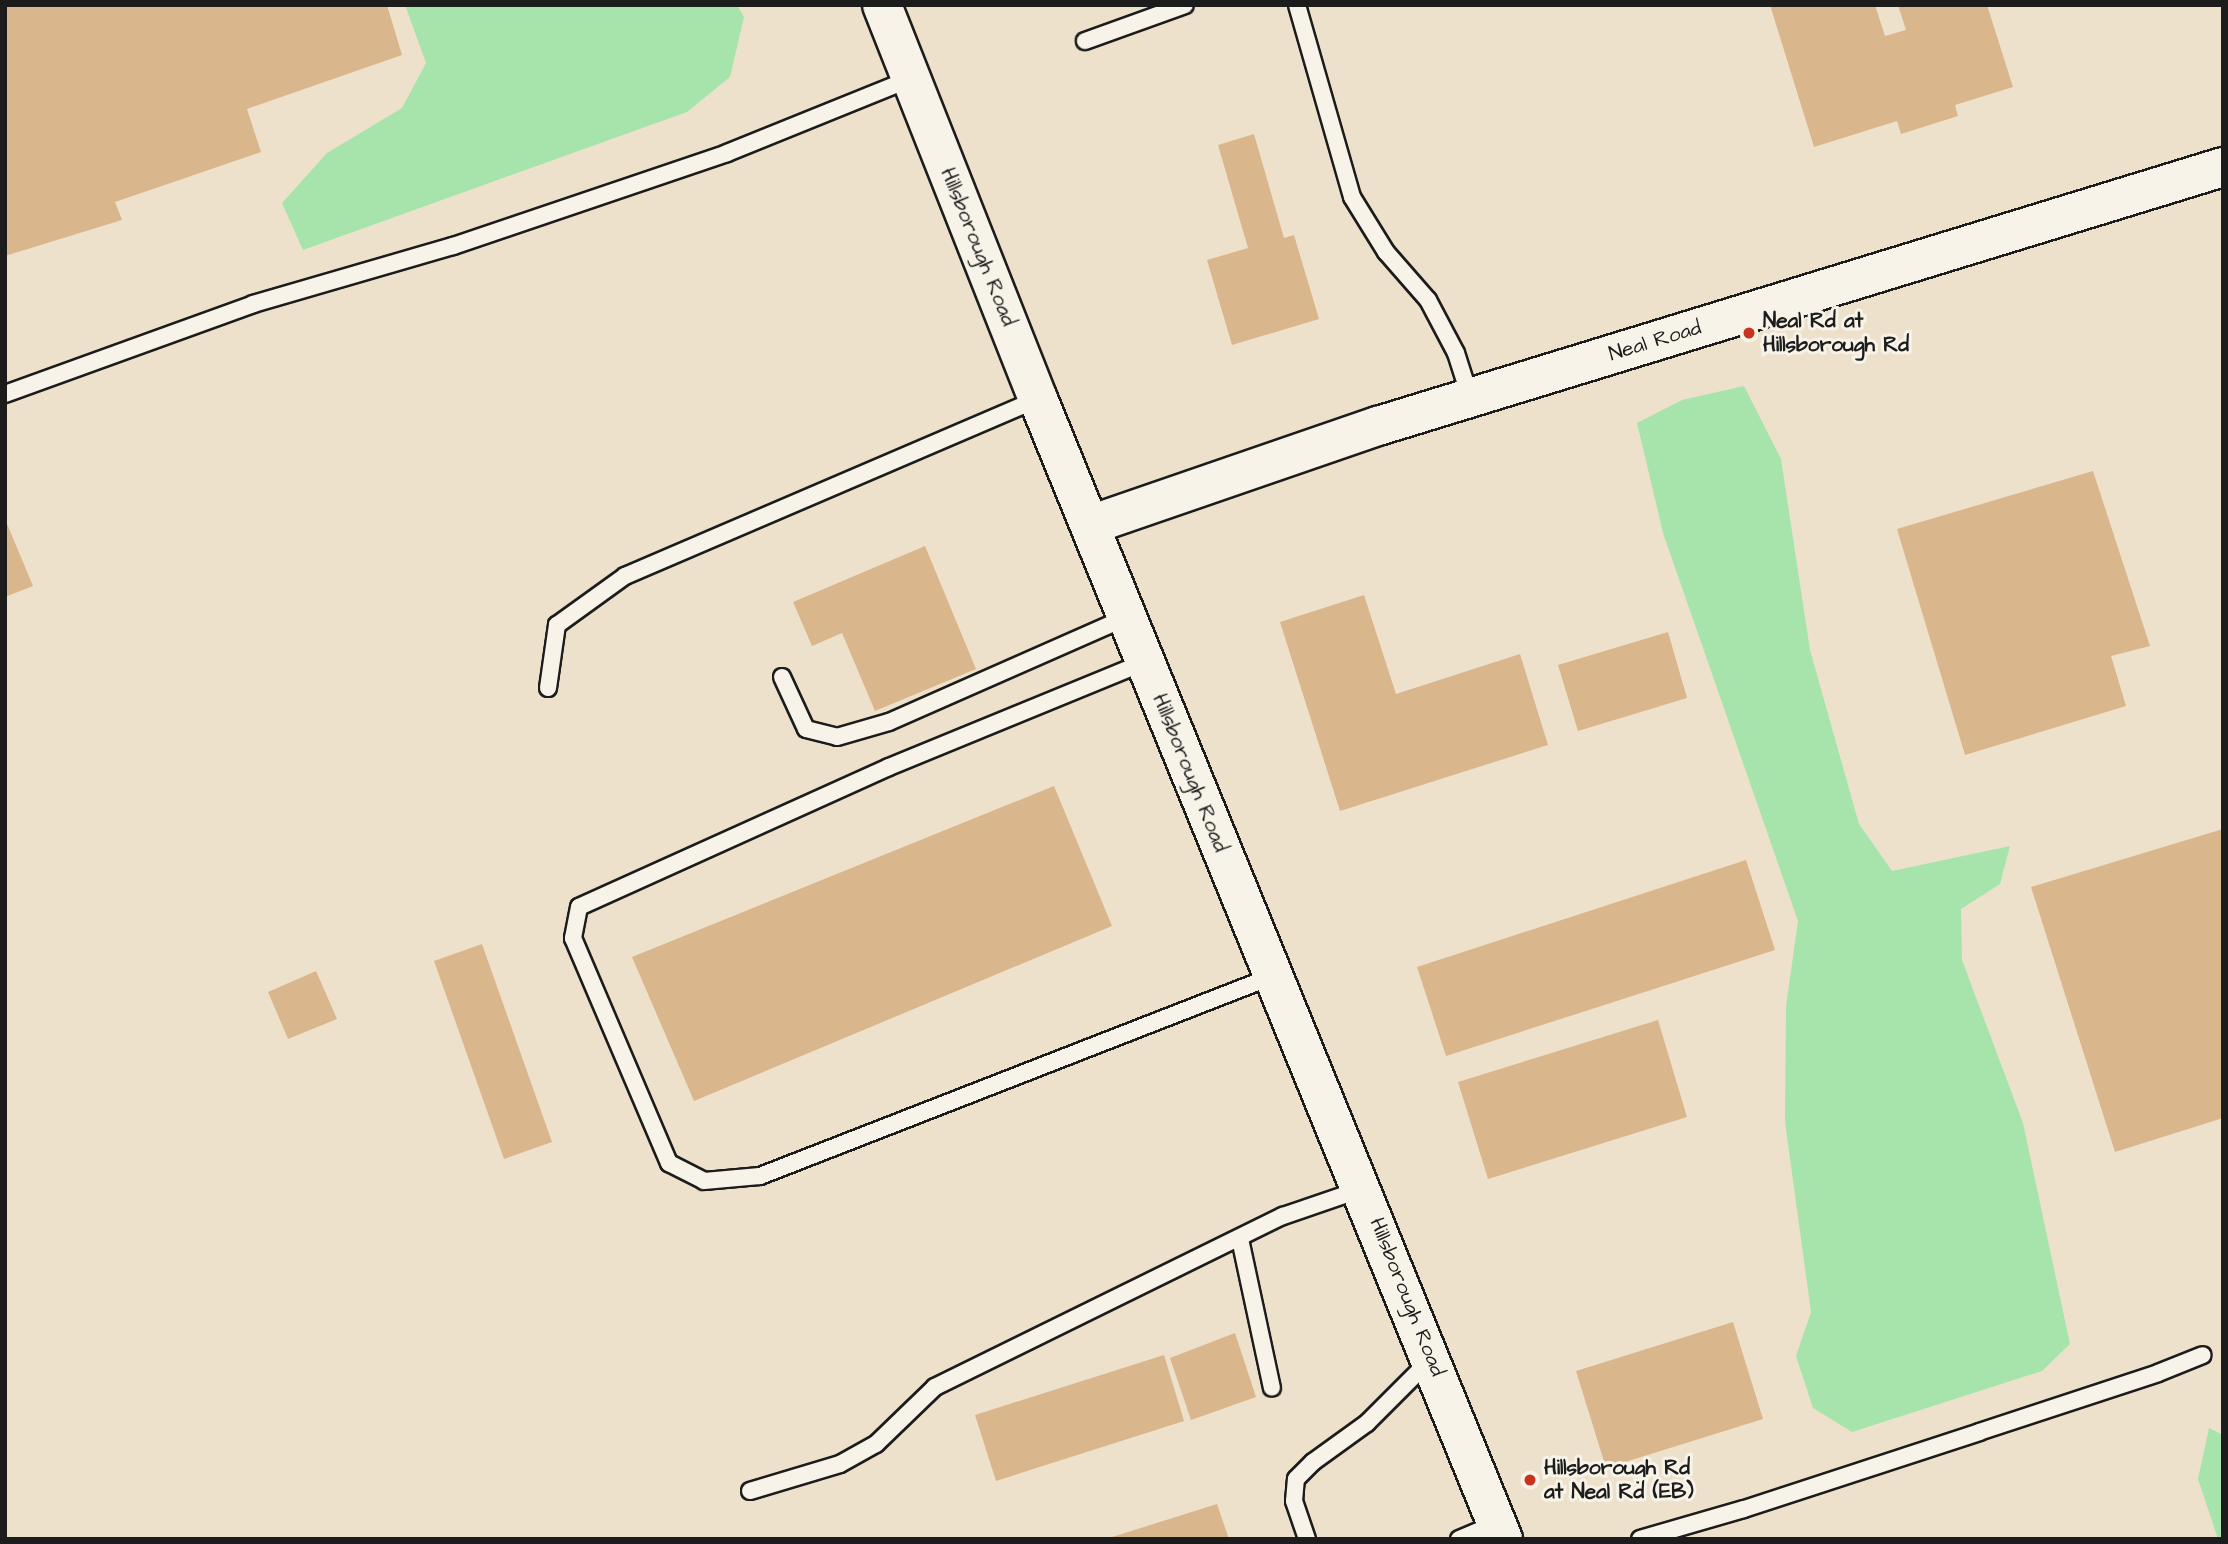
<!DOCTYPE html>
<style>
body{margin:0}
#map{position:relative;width:2228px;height:1544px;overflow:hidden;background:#eee1cc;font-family:"Architects Daughter",sans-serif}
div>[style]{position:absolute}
.green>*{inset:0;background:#a6e4ac}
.building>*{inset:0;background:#dab68c}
.roads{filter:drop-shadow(2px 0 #1c1c1c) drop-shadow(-2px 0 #1c1c1c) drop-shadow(0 2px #1c1c1c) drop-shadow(0 -2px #1c1c1c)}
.lane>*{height:16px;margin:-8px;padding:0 8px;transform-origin:8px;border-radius:8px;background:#f7f3e8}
.secondary>*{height:38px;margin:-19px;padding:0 19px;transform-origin:19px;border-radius:19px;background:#f7f3e8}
.primary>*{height:38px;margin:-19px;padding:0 19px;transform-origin:19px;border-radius:19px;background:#f7f3e8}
.dots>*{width:19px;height:19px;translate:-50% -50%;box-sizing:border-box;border:4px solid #f7f3e8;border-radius:50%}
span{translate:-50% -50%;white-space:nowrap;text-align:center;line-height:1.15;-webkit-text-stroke:6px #f7f3e8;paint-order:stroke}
.street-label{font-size:21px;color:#1c1c1c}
.poi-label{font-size:21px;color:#1c1c1c;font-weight:700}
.left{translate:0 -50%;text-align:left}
.frame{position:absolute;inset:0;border:7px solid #1c1c1c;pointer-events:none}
</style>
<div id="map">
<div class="green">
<div style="clip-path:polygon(405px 5px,737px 5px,744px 17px,730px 77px,687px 112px,303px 250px,282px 203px,327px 153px,402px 108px,426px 63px)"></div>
<div style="clip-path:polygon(1744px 386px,1781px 459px,1810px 650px,1859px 824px,1892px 871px,2010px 846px,2000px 884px,1961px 909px,1962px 960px,2023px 1123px,2070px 1344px,2042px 1371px,1852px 1432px,1813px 1408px,1796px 1356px,1811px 1312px,1785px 1122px,1786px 1006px,1798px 921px,1663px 533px,1637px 423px,1682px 400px)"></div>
<div style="clip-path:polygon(2209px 1428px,2223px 1435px,2223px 1539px,2218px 1539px,2198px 1479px)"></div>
</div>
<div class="building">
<div style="clip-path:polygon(5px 5px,387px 5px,402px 55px,247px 109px,261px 152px,115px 202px,122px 220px,5px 256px)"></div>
<div style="clip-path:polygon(1770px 5px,1875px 5px,1885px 36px,1906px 30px,1898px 5px,1987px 5px,2013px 87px,1955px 105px,1958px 116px,1901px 134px,1897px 121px,1814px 147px)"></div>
<div style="clip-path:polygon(1254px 134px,1284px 238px,1294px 235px,1319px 319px,1232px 345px,1207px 260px,1248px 248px,1218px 145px)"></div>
<div style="clip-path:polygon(2093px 471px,2150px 646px,2111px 656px,2126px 706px,1965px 755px,1897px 529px)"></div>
<div style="clip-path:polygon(5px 519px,33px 586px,5px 597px)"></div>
<div style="clip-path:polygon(925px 546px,976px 669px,875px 711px,842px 633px,812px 646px,793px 602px)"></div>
<div style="clip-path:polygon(1364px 595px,1396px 694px,1520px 654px,1548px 745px,1340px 811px,1280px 622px)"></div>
<div style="clip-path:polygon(1668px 632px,1687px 698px,1578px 731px,1558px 665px)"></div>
<div style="clip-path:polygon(1054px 786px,1112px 926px,694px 1101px,632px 957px)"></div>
<div style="clip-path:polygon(2223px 829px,2223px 1118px,2115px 1152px,2031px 887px)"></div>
<div style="clip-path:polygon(1746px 860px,1775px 950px,1446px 1056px,1417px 967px)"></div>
<div style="clip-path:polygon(482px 944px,552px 1142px,504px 1159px,434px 961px)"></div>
<div style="clip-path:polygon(316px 971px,337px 1019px,288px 1039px,268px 992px)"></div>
<div style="clip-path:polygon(1658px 1020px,1687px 1117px,1488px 1179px,1458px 1082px)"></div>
<div style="clip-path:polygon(1733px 1322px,1763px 1419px,1606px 1468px,1576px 1371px)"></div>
<div style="clip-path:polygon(1235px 1333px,1256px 1397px,1191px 1420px,1170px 1358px)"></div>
<div style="clip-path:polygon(1164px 1355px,1184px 1421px,996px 1481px,975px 1415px)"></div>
<div style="clip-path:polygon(1217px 1504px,1229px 1539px,1109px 1539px,1109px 1538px)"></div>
</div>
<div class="roads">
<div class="lane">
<div style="left:1297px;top:5px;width:200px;rotate:74deg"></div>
<div style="left:1352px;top:197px;width:65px;rotate:58.3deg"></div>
<div style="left:1386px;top:252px;width:64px;rotate:48.8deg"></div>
<div style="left:1428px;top:300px;width:60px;rotate:62.2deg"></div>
<div style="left:1456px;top:353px;width:46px;rotate:72.3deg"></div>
<div style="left:1085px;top:41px;width:106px;rotate:-19.8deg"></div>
<div style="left:5px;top:394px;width:264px;rotate:-19.9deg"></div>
<div style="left:253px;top:304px;width:208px;rotate:-16.2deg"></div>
<div style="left:453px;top:246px;width:289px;rotate:-18.7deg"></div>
<div style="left:727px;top:153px;width:197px;rotate:-22deg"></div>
<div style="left:1145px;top:662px;width:277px;rotate:157.7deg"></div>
<div style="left:889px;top:767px;width:340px;rotate:155.7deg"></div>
<div style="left:579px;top:907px;width:32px;rotate:101deg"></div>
<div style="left:573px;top:938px;width:245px;rotate:66.9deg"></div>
<div style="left:669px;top:1163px;width:39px;rotate:27deg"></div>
<div style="left:704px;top:1181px;width:56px;rotate:-5.1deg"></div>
<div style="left:760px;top:1176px;width:551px;rotate:-21.3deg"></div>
<div style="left:782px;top:677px;width:57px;rotate:65.2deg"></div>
<div style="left:806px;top:729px;width:32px;rotate:14deg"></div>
<div style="left:837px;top:737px;width:54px;rotate:-16.1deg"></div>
<div style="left:889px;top:722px;width:260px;rotate:-23.8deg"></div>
<div style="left:548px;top:688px;width:64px;rotate:-81.9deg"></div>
<div style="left:557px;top:625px;width:84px;rotate:-35.8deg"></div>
<div style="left:625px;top:576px;width:449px;rotate:-23.2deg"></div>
<div style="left:1240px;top:1239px;width:152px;rotate:77.9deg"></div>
<div style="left:750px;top:1491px;width:94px;rotate:-16.7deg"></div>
<div style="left:840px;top:1464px;width:41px;rotate:-29.1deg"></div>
<div style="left:876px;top:1444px;width:82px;rotate:-44deg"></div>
<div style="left:935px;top:1387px;width:388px;rotate:-26.2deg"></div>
<div style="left:1283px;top:1216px;width:83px;rotate:-18.9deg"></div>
<div style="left:1307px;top:1539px;width:40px;rotate:-108.9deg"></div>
<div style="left:1294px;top:1501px;width:22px;rotate:-85deg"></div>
<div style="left:1296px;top:1479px;width:24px;rotate:-45deg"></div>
<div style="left:1313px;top:1462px;width:67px;rotate:-35.8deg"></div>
<div style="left:1367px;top:1423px;width:89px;rotate:-45deg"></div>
<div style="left:1459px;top:1539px;width:41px;rotate:-22.8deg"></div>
<div style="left:1640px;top:1539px;width:108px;rotate:-16.1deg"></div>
<div style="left:1744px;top:1509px;width:247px;rotate:-18.1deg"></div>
<div style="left:1979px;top:1432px;width:188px;rotate:-18.2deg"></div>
<div style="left:2158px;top:1373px;width:48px;rotate:-21.8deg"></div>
</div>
<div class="secondary">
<div style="left:1090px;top:525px;width:305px;rotate:-19deg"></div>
<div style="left:1378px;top:426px;width:884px;rotate:-17.04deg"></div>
</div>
<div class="primary">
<div style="left:882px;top:5px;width:424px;rotate:68.4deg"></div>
<div style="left:1038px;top:399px;width:1231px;rotate:67.81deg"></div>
</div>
</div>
<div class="dots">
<div style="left:1749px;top:333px;background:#c8321e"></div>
<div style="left:1530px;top:1480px;background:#c8321e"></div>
</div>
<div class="street-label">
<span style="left:978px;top:247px;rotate:68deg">Hillsborough Road</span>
<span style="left:1655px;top:341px;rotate:-17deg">Neal Road</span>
<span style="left:1190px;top:773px;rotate:68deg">Hillsborough Road</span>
<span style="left:1407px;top:1297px;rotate:68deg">Hillsborough Road</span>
</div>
<div class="poi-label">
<span class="left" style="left:1763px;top:333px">Neal Rd at<br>Hillsborough Rd</span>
<span class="left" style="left:1544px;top:1480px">Hillsborough Rd<br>at Neal Rd (EB)</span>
</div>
<div class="frame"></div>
</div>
